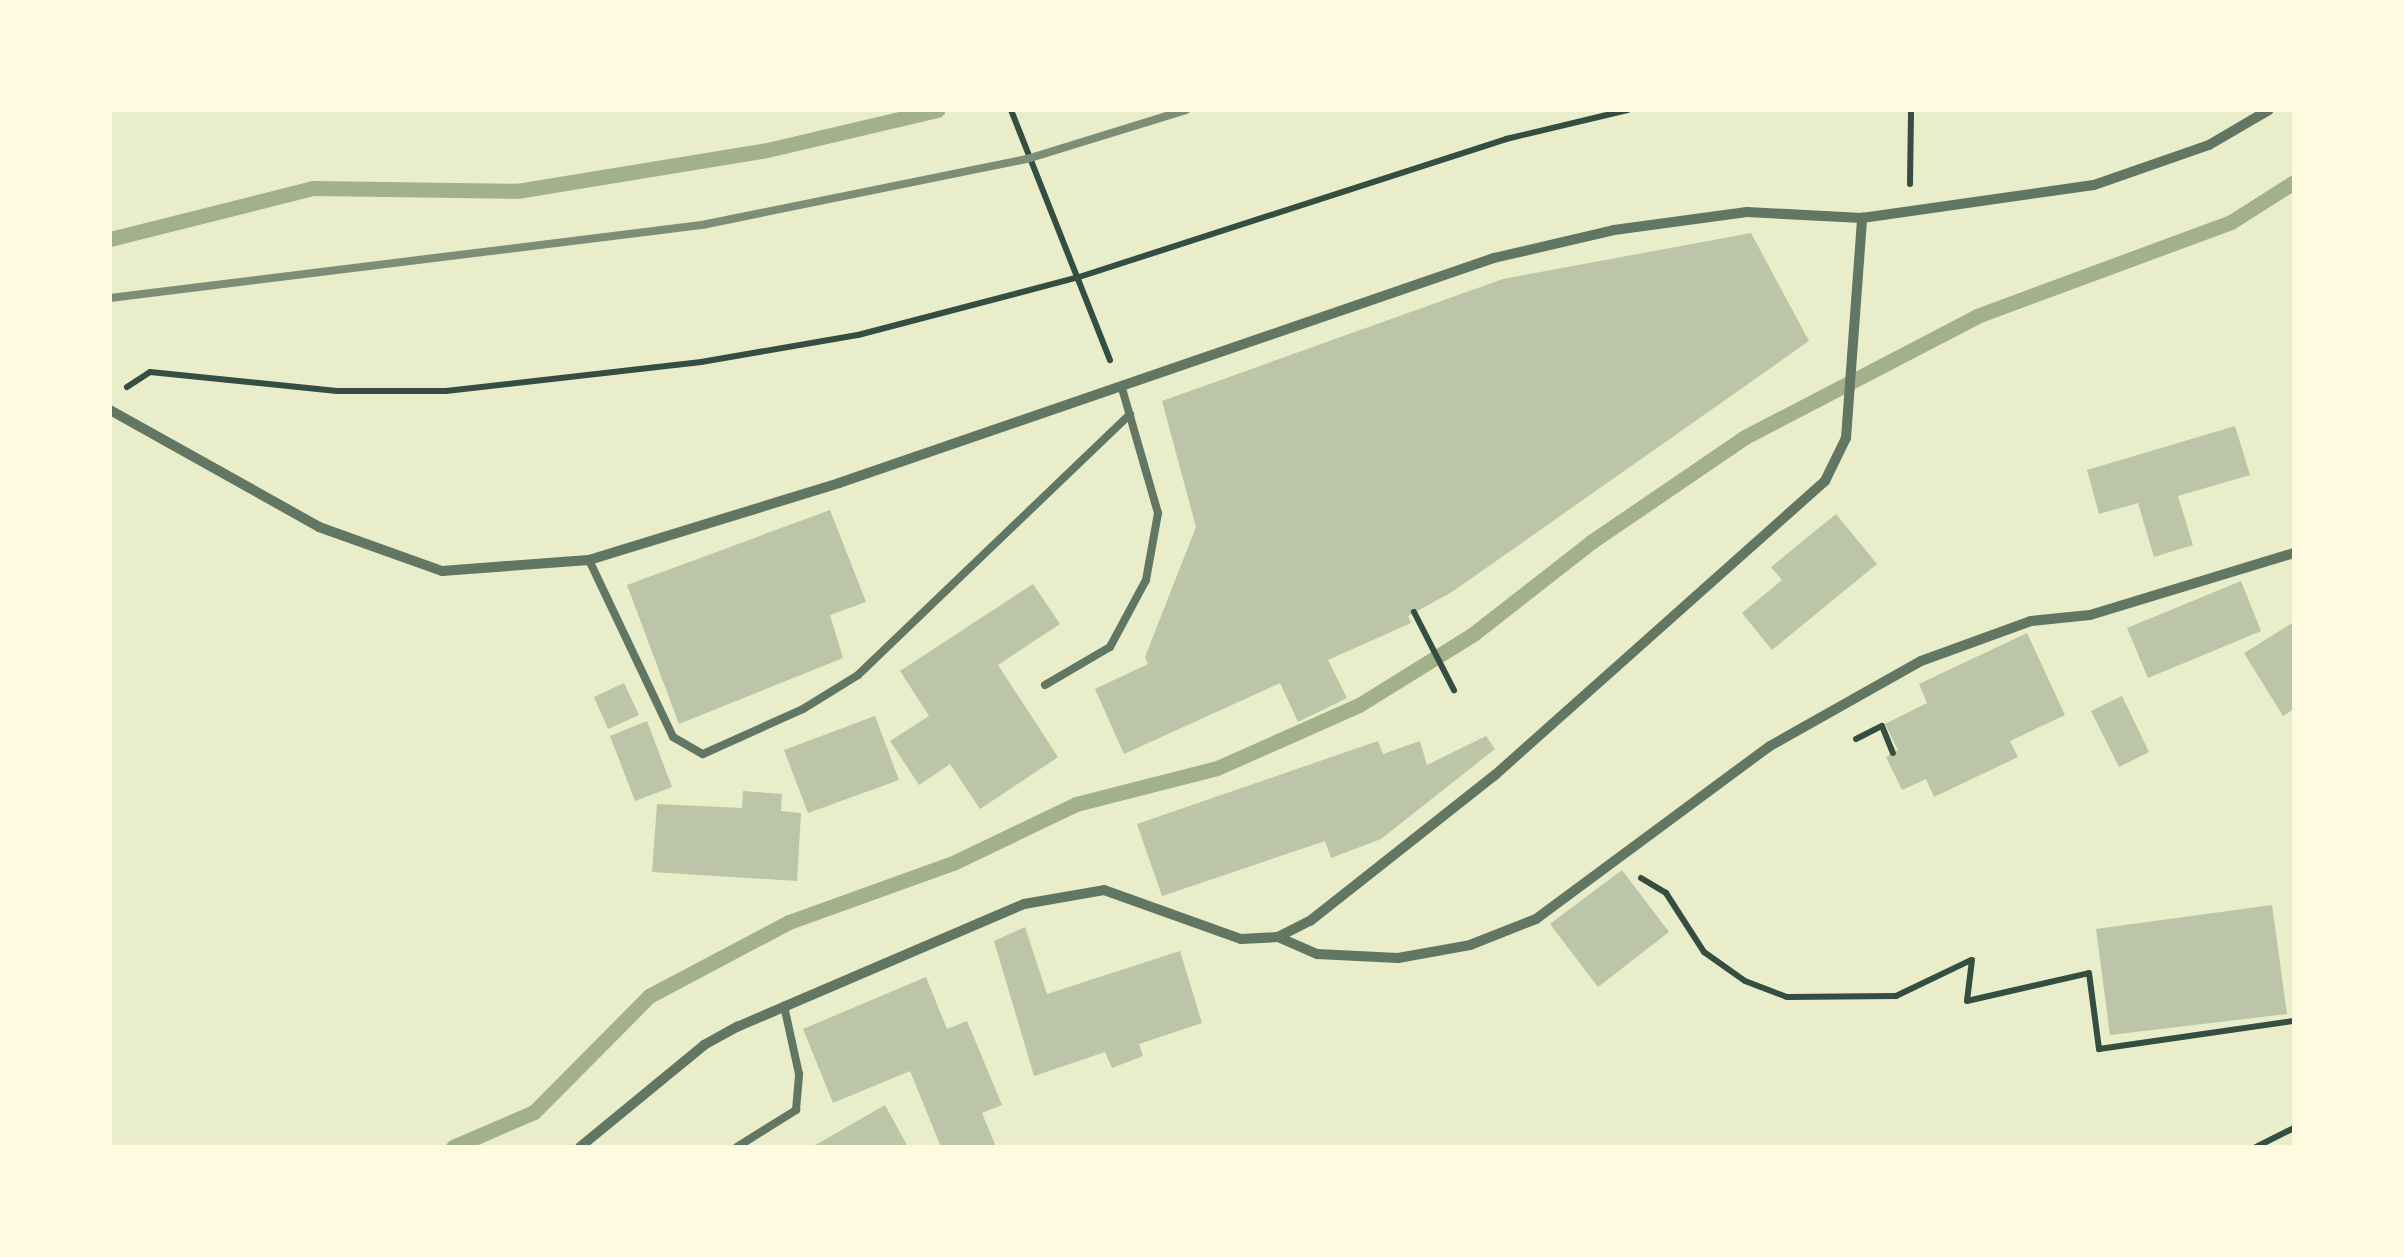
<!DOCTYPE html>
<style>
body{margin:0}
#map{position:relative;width:2404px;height:1257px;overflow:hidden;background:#e9edc9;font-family:"PT Sans",sans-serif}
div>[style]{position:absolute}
.stream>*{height:15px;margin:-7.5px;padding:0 7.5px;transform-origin:7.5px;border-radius:7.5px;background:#a3b18a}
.building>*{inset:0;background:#bcc5a7}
.path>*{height:6px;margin:-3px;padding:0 3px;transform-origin:3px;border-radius:3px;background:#344e41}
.service>*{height:8px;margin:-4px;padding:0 4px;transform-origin:4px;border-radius:4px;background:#617663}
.minor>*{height:10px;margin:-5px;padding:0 5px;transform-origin:5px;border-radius:5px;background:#617663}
.rail>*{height:8px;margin:-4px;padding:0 4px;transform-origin:4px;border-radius:4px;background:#7c8e77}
span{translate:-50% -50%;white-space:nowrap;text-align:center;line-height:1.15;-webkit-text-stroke:10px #fefae0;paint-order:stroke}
.frame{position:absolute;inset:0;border:112px solid #fefae0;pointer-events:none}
</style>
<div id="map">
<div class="stream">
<div style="left:110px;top:239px;width:209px;rotate:-14.1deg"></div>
<div style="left:313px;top:188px;width:204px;rotate:0.8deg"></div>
<div style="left:517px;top:191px;width:253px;rotate:-9.3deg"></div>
<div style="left:767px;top:150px;width:175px;rotate:-13.2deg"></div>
<div style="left:453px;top:1147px;width:88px;rotate:-23.4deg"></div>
<div style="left:534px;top:1112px;width:163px;rotate:-45.2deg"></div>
<div style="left:649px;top:996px;width:158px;rotate:-27.9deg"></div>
<div style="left:789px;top:922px;width:174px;rotate:-19.8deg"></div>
<div style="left:953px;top:863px;width:136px;rotate:-25.6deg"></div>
<div style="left:1076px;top:804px;width:146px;rotate:-14.3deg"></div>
<div style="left:1217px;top:768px;width:155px;rotate:-23.9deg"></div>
<div style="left:1359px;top:705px;width:133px;rotate:-31.8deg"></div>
<div style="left:1472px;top:635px;width:151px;rotate:-38deg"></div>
<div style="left:1591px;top:542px;width:186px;rotate:-34.3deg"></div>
<div style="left:1745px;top:437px;width:262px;rotate:-27.5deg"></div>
<div style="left:1977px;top:316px;width:271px;rotate:-20.3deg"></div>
<div style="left:2231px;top:222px;width:75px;rotate:-32.4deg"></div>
</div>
<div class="building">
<div style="clip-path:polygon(1751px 233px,1809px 341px,1452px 592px,1408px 616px,1411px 623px,1328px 660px,1347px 698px,1298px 722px,1280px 683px,1124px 754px,1095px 689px,1148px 664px,1145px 657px,1196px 527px,1162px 401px,1503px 279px)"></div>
<div style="clip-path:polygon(2235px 426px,2250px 475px,2178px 496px,2193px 545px,2154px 557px,2138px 503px,2099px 514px,2087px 470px)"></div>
<div style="clip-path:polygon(830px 510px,866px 602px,830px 615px,843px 658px,679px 724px,627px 585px)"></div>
<div style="clip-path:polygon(1836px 514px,1877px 564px,1772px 650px,1742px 613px,1782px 580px,1771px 567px)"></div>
<div style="clip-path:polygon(2241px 581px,2261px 631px,2148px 678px,2127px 628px)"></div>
<div style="clip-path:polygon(1033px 584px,1060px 624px,998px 665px,1058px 757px,980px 809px,950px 764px,919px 785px,890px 741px,929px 716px,900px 671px)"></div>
<div style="clip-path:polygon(2294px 622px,2294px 709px,2283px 716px,2244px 653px)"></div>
<div style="clip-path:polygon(2027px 633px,2065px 715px,2010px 741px,2018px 757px,1934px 797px,1926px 779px,1902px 790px,1886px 757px,1898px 750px,1885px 724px,1927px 703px,1919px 684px)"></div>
<div style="clip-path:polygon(624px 683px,639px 715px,608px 729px,594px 697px)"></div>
<div style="clip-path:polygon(2122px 696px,2149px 752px,2119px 767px,2091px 711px)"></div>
<div style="clip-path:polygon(875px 716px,899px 780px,808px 813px,784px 750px)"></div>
<div style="clip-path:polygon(647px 721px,672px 787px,635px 801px,610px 736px)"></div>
<div style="clip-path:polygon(1486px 736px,1495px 749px,1381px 839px,1331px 858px,1325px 841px,1162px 896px,1137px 824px,1378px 741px,1383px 754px,1420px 741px,1427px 765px)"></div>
<div style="clip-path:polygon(743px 791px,782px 794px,781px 811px,801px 813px,797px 881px,652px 872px,657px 804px,742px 808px)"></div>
<div style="clip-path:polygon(1622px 870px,1669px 932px,1598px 987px,1550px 924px)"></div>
<div style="clip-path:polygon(2272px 905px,2287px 1014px,2110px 1035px,2096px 929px)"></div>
<div style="clip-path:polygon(1025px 927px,1047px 994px,1180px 951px,1202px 1023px,1139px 1044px,1143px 1056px,1112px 1068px,1105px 1052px,1034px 1076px,994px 941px)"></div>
<div style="clip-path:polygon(926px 977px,947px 1029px,967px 1021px,1002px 1105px,982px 1113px,996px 1147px,941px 1147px,910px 1071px,833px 1103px,803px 1029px)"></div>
<div style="clip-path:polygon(885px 1105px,908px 1147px,812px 1147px)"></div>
</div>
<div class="path">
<div style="left:1011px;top:110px;width:269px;rotate:68.4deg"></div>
<div style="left:1910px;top:184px;width:74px;rotate:-89.2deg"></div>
<div style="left:127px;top:387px;width:27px;rotate:-33deg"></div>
<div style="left:150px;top:372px;width:188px;rotate:5.8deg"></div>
<div style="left:337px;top:391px;width:109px"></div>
<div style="left:446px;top:391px;width:257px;rotate:-6.5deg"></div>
<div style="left:701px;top:362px;width:159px;rotate:-9.8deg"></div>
<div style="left:858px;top:335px;width:225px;rotate:-14.7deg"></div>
<div style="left:1076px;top:278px;width:452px;rotate:-17.9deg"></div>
<div style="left:1506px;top:139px;width:125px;rotate:-13.4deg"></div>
<div style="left:1414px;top:612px;width:88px;rotate:62.9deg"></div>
<div style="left:1856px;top:739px;width:29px;rotate:-27deg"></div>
<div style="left:1882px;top:726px;width:29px;rotate:68deg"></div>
<div style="left:1641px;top:878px;width:29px;rotate:31deg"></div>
<div style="left:1666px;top:893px;width:70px;rotate:57.2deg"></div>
<div style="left:1704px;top:952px;width:50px;rotate:35.3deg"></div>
<div style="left:1745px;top:981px;width:45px;rotate:20.9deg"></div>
<div style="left:1787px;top:997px;width:109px;rotate:-0.5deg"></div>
<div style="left:1896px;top:996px;width:83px;rotate:-25.6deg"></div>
<div style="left:1972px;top:960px;width:41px;rotate:97deg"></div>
<div style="left:1967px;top:1001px;width:125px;rotate:-12.9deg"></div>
<div style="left:2089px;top:973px;width:77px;rotate:82.5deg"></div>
<div style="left:2099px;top:1049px;width:197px;rotate:-8.2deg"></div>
<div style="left:2256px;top:1147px;width:42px;rotate:-26.6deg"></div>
</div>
<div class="service">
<div style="left:589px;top:560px;width:196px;rotate:64.6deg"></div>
<div style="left:673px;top:737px;width:34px;rotate:30deg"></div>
<div style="left:703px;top:754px;width:110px;rotate:-24.2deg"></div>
<div style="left:803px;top:709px;width:65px;rotate:-31.7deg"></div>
<div style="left:858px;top:675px;width:377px;rotate:-43.8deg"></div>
<div style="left:1045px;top:685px;width:75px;rotate:-30.3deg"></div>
<div style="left:1110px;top:647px;width:76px;rotate:-61.8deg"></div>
<div style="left:1146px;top:580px;width:68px;rotate:-79.8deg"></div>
<div style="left:1158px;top:513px;width:130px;rotate:-106.1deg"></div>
<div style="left:737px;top:1147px;width:70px;rotate:-32.1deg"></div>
<div style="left:796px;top:1110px;width:36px;rotate:-85deg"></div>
<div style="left:799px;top:1074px;width:70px;rotate:-102.4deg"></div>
</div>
<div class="minor">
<div style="left:110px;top:410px;width:240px;rotate:29.2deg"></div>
<div style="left:319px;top:527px;width:131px;rotate:19.7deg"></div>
<div style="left:442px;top:571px;width:147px;rotate:-4.3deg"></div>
<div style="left:589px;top:560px;width:262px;rotate:-17.1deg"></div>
<div style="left:839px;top:483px;width:693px;rotate:-18.96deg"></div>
<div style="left:1494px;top:258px;width:123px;rotate:-13.1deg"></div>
<div style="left:1614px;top:230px;width:134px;rotate:-7.7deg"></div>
<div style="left:1747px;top:212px;width:115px;rotate:3deg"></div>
<div style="left:1862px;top:218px;width:234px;rotate:-8.1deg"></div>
<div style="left:2094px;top:185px;width:122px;rotate:-19.2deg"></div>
<div style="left:2209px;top:145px;width:69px;rotate:-30.3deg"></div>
<div style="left:1278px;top:937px;width:43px;rotate:23.6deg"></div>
<div style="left:1317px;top:954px;width:81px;rotate:2.8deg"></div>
<div style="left:1398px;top:958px;width:73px;rotate:-10.2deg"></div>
<div style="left:1470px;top:945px;width:71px;rotate:-21.5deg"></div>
<div style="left:1536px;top:919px;width:291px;rotate:-36.5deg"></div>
<div style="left:1770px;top:746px;width:173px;rotate:-29.4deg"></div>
<div style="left:1921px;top:661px;width:117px;rotate:-20deg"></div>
<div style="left:2031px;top:621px;width:59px;rotate:-5.8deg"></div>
<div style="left:2090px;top:615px;width:213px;rotate:-16.9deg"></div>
<div style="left:580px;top:1147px;width:161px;rotate:-39.4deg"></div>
<div style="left:704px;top:1045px;width:38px;rotate:-29deg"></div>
<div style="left:737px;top:1027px;width:312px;rotate:-23.2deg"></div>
<div style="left:1024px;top:904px;width:81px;rotate:-9.9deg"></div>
<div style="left:1104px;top:890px;width:145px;rotate:19.7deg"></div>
<div style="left:1241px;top:939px;width:37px;rotate:-3deg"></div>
<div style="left:1278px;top:937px;width:36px;rotate:-27deg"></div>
<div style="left:1310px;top:921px;width:236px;rotate:-38.3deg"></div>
<div style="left:1495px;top:775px;width:442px;rotate:-41.7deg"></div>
<div style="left:1825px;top:481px;width:48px;rotate:-64deg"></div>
<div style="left:1846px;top:438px;width:221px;rotate:-85.8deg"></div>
</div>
<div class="rail">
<div style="left:110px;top:298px;width:596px;rotate:-7.03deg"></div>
<div style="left:702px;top:225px;width:332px;rotate:-11.5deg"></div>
<div style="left:1027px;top:159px;width:166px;rotate:-17.1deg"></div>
</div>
<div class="frame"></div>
</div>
